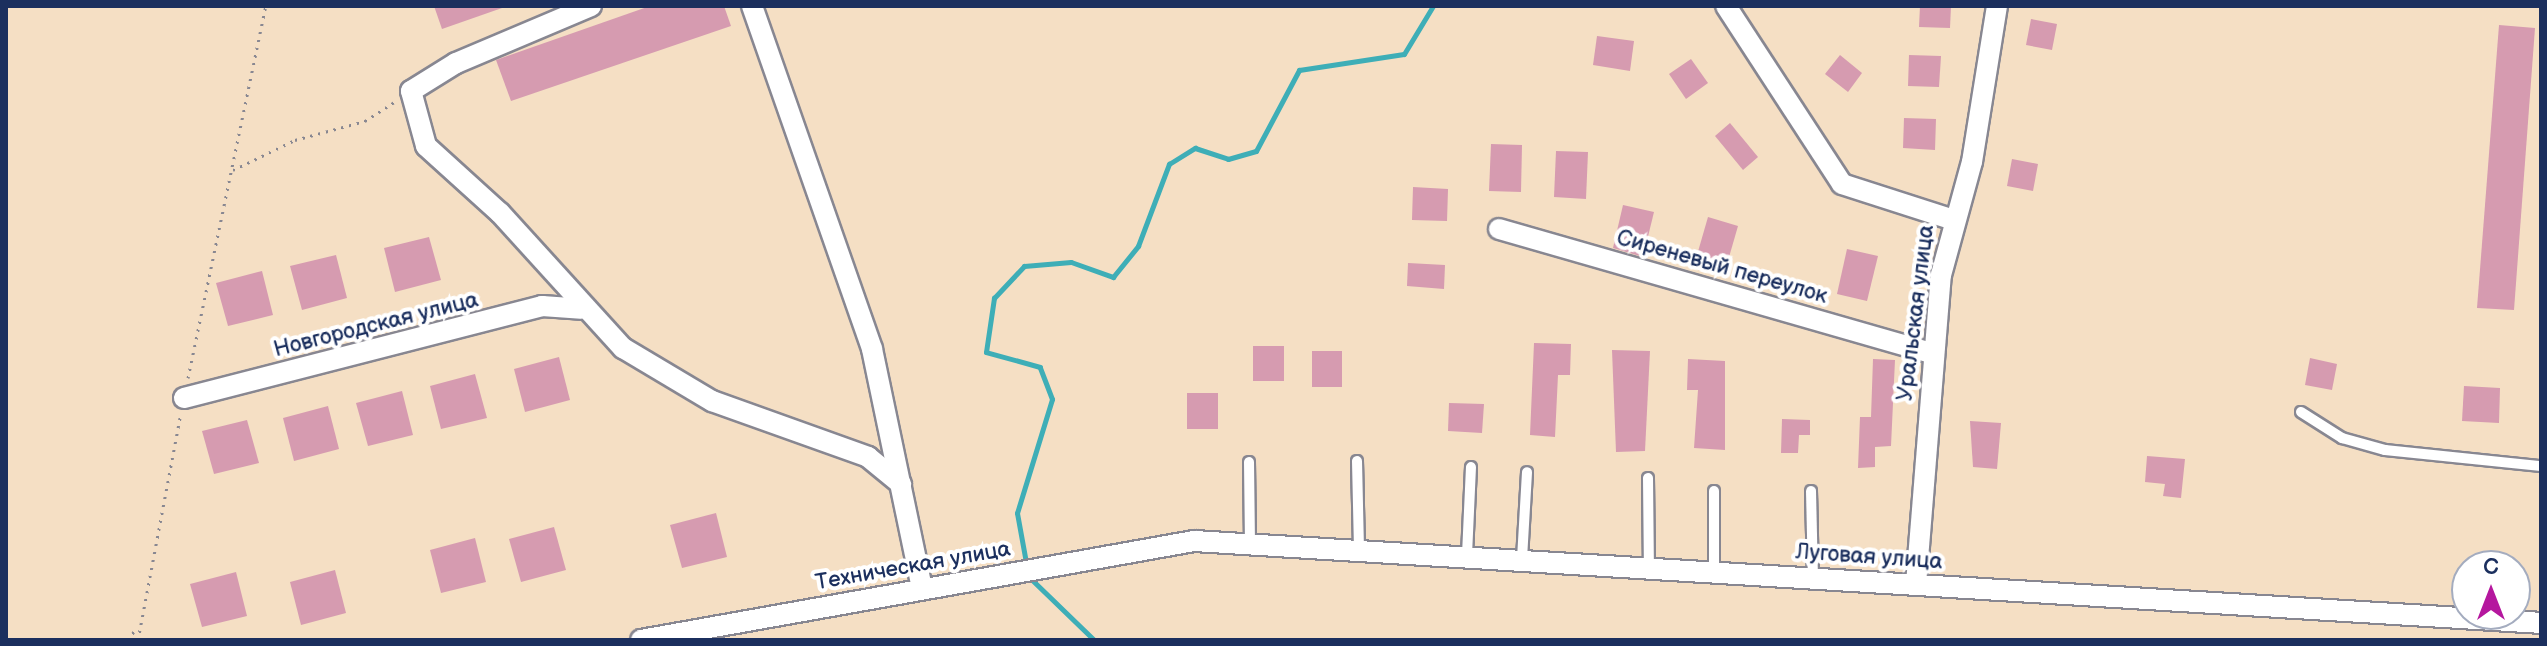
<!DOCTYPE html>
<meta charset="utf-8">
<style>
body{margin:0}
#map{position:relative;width:2547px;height:646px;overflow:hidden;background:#f5dfc4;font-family:"Balsamiq Sans",sans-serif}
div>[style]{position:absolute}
.stream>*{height:5px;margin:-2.5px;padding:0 2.5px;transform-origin:2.5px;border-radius:2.5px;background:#3eaeb7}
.building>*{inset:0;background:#d69bb0}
.path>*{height:3px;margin-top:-1.5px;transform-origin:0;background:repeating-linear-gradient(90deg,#888791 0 2px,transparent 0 8px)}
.roads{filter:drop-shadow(2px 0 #888791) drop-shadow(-2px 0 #888791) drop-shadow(0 2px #888791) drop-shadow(0 -2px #888791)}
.service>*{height:10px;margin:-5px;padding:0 5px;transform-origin:5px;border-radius:5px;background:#fff}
.minor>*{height:20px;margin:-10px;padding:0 10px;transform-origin:10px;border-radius:10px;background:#fff}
span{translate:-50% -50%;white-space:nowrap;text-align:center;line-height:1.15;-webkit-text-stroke:8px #fff;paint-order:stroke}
.street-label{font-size:22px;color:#1b2f5e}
.frame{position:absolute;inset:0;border:8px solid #1b2f5e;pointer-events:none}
.north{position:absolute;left:2451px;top:550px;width:80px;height:80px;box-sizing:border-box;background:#fff;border:2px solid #a4acbf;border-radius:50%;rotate:0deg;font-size:22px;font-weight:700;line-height:32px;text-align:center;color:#1b2f5e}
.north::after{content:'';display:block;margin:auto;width:28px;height:36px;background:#b5179e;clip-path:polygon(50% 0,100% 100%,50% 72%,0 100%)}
</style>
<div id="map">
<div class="stream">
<div style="left:1027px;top:568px;width:56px;rotate:-100.3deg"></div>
<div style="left:1017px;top:513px;width:119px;rotate:-72.9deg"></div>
<div style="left:1052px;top:399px;width:34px;rotate:-111deg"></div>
<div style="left:1040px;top:367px;width:56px;rotate:-164.5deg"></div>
<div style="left:986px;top:352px;width:55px;rotate:-81.6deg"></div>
<div style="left:994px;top:298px;width:44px;rotate:-46.8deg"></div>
<div style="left:1024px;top:266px;width:47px;rotate:-4.9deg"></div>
<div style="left:1071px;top:262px;width:45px;rotate:19.7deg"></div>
<div style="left:1113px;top:277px;width:40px;rotate:-51deg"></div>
<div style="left:1138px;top:246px;width:88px;rotate:-69.3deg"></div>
<div style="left:1169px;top:164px;width:31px;rotate:-32deg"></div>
<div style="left:1195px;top:148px;width:35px;rotate:18deg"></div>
<div style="left:1228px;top:159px;width:29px;rotate:-16deg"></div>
<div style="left:1256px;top:151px;width:92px;rotate:-62deg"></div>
<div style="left:1299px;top:70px;width:106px;rotate:-8.7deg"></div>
<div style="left:1404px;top:54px;width:56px;rotate:-58.9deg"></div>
<div style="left:1029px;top:577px;width:91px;rotate:44.1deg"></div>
</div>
<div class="building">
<div style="clip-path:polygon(434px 6px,502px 6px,502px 8px,442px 29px)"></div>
<div style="clip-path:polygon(650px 6px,724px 6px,731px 26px,511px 101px,496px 60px)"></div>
<div style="clip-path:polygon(1920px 6px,1951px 6px,1950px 28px,1919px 27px)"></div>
<div style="clip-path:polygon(2031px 19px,2057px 24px,2052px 50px,2026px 45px)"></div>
<div style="clip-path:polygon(2499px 25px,2535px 28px,2514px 310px,2477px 308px)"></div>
<div style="clip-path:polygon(1597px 36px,1634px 41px,1630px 71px,1593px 65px)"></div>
<div style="clip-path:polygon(1840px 55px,1862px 73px,1848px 92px,1825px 74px)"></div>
<div style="clip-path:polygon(1909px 55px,1941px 56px,1939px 87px,1908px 86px)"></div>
<div style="clip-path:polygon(1691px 59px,1708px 83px,1686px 99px,1669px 74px)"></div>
<div style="clip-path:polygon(1904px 118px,1936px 119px,1935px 150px,1903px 148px)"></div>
<div style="clip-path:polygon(1730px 123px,1758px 157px,1743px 170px,1715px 136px)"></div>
<div style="clip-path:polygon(1491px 144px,1522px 145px,1521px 192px,1489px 191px)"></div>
<div style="clip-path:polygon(1556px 151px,1588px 152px,1586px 199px,1554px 197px)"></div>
<div style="clip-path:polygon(2012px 159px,2038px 164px,2033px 191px,2007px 186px)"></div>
<div style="clip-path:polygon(1413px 187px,1448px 189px,1447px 221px,1412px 220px)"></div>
<div style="clip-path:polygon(1623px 205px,1654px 212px,1643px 257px,1613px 248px)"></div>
<div style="clip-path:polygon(1708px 217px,1738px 226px,1725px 271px,1695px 262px)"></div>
<div style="clip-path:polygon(429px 237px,441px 280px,395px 292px,384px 248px)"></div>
<div style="clip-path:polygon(1847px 249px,1878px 256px,1867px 301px,1837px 294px)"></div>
<div style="clip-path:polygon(336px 255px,347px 298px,302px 310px,290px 266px)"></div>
<div style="clip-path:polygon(1408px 263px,1445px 265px,1444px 289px,1407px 286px)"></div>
<div style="clip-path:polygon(262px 271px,273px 315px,228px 326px,216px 283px)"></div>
<div style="clip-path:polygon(1534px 343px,1571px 344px,1570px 375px,1558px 375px,1555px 437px,1530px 435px)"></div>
<div style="clip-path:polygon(1253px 346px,1284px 346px,1284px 381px,1253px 381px)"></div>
<div style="clip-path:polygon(1612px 350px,1650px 351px,1645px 451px,1616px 452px)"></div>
<div style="clip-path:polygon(1312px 351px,1342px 351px,1342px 387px,1312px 387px)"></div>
<div style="clip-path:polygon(559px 357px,570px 400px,525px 412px,514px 369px)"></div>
<div style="clip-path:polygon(2310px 358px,2337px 364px,2332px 390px,2305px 385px)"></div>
<div style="clip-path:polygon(1688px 359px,1725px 361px,1725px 450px,1694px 448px,1698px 390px,1687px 390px)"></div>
<div style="clip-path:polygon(1873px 359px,1895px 360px,1891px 446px,1875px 447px,1875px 467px,1858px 468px,1860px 417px,1871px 417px)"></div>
<div style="clip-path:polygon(475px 374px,487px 418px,441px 429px,430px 386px)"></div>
<div style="clip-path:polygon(2464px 386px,2500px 388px,2499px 423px,2462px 421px)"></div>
<div style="clip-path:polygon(402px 391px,413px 435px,368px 446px,356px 403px)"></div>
<div style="clip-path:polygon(1187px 393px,1218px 393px,1218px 429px,1187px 429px)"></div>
<div style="clip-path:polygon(1449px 403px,1484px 404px,1482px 433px,1448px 431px)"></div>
<div style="clip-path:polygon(328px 406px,339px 449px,294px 461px,283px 418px)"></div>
<div style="clip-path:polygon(1782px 419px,1810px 420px,1810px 435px,1799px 435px,1798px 453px,1781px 453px)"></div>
<div style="clip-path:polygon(247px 420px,259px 463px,214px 474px,202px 431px)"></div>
<div style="clip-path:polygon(1970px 421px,2001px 423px,1997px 469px,1973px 467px)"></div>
<div style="clip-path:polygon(2147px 456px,2185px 459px,2181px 498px,2163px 496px,2165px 484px,2145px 482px)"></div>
<div style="clip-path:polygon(716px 513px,727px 557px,682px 568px,670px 525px)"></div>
<div style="clip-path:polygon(554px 527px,566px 570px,521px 582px,509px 539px)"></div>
<div style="clip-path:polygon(475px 538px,486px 582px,441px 593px,430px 550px)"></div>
<div style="clip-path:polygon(335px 570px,346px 613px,301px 625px,290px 582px)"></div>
<div style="clip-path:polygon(236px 572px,247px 616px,202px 627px,190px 584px)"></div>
</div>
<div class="path">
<div style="left:233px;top:170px;width:69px;rotate:-25.8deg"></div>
<div style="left:295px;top:140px;width:73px;rotate:-15.2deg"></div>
<div style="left:365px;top:121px;width:35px;rotate:-33deg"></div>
<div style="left:188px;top:378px;width:380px;rotate:-78.2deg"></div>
<div style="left:128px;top:640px;width:12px;rotate:-55deg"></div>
<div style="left:138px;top:640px;width:227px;rotate:-79.3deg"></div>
</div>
<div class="roads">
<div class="service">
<div style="left:2301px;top:412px;width:49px;rotate:32.4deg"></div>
<div style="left:2342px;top:438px;width:45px;rotate:15.6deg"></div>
<div style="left:2385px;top:450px;width:157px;rotate:5.9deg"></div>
<div style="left:1357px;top:461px;width:88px;rotate:88.7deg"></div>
<div style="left:1249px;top:462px;width:81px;rotate:89.3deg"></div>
<div style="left:1648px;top:478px;width:89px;rotate:89.4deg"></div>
<div style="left:1714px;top:491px;width:80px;rotate:90deg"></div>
<div style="left:1811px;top:491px;width:86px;rotate:88.7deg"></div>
<div style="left:1467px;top:555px;width:88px;rotate:-87.4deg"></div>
<div style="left:1522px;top:559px;width:87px;rotate:-86.7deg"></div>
</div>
<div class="minor">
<div style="left:591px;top:6px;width:147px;rotate:157.1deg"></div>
<div style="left:456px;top:63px;width:53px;rotate:148.1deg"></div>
<div style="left:411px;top:91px;width:57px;rotate:74.7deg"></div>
<div style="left:426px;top:146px;width:100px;rotate:42.2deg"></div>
<div style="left:500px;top:213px;width:183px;rotate:47.7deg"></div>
<div style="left:623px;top:348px;width:104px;rotate:30.8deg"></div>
<div style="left:712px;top:401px;width:166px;rotate:19.7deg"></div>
<div style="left:868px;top:457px;width:43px;rotate:39.3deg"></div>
<div style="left:752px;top:6px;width:363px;rotate:70.7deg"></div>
<div style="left:872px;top:349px;width:244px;rotate:78.2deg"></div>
<div style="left:1726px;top:6px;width:212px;rotate:56.9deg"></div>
<div style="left:1842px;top:184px;width:114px;rotate:17.8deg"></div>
<div style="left:1499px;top:229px;width:450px;rotate:16deg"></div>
<div style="left:184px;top:398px;width:370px;rotate:-14.4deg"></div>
<div style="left:542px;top:306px;width:39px;rotate:4deg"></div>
<div style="left:1916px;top:584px;width:310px;rotate:-85.4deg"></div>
<div style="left:1941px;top:275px;width:117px;rotate:-74.7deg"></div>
<div style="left:1972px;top:162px;width:158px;rotate:-80.9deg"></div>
<div style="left:641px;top:640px;width:562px;rotate:-10.15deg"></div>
<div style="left:1194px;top:541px;width:1349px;rotate:3.48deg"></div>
</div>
</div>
<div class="street-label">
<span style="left:1722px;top:267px;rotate:16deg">Сиреневый переулок</span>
<span style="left:1916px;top:313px;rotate:-83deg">Уральская улица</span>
<span style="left:376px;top:325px;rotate:-14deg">Новгородская улица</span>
<span style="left:1869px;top:557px;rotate:4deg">Луговая улица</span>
<span style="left:913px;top:566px;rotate:-10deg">Техническая улица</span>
</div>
<div class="frame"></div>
<div class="north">С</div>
</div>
